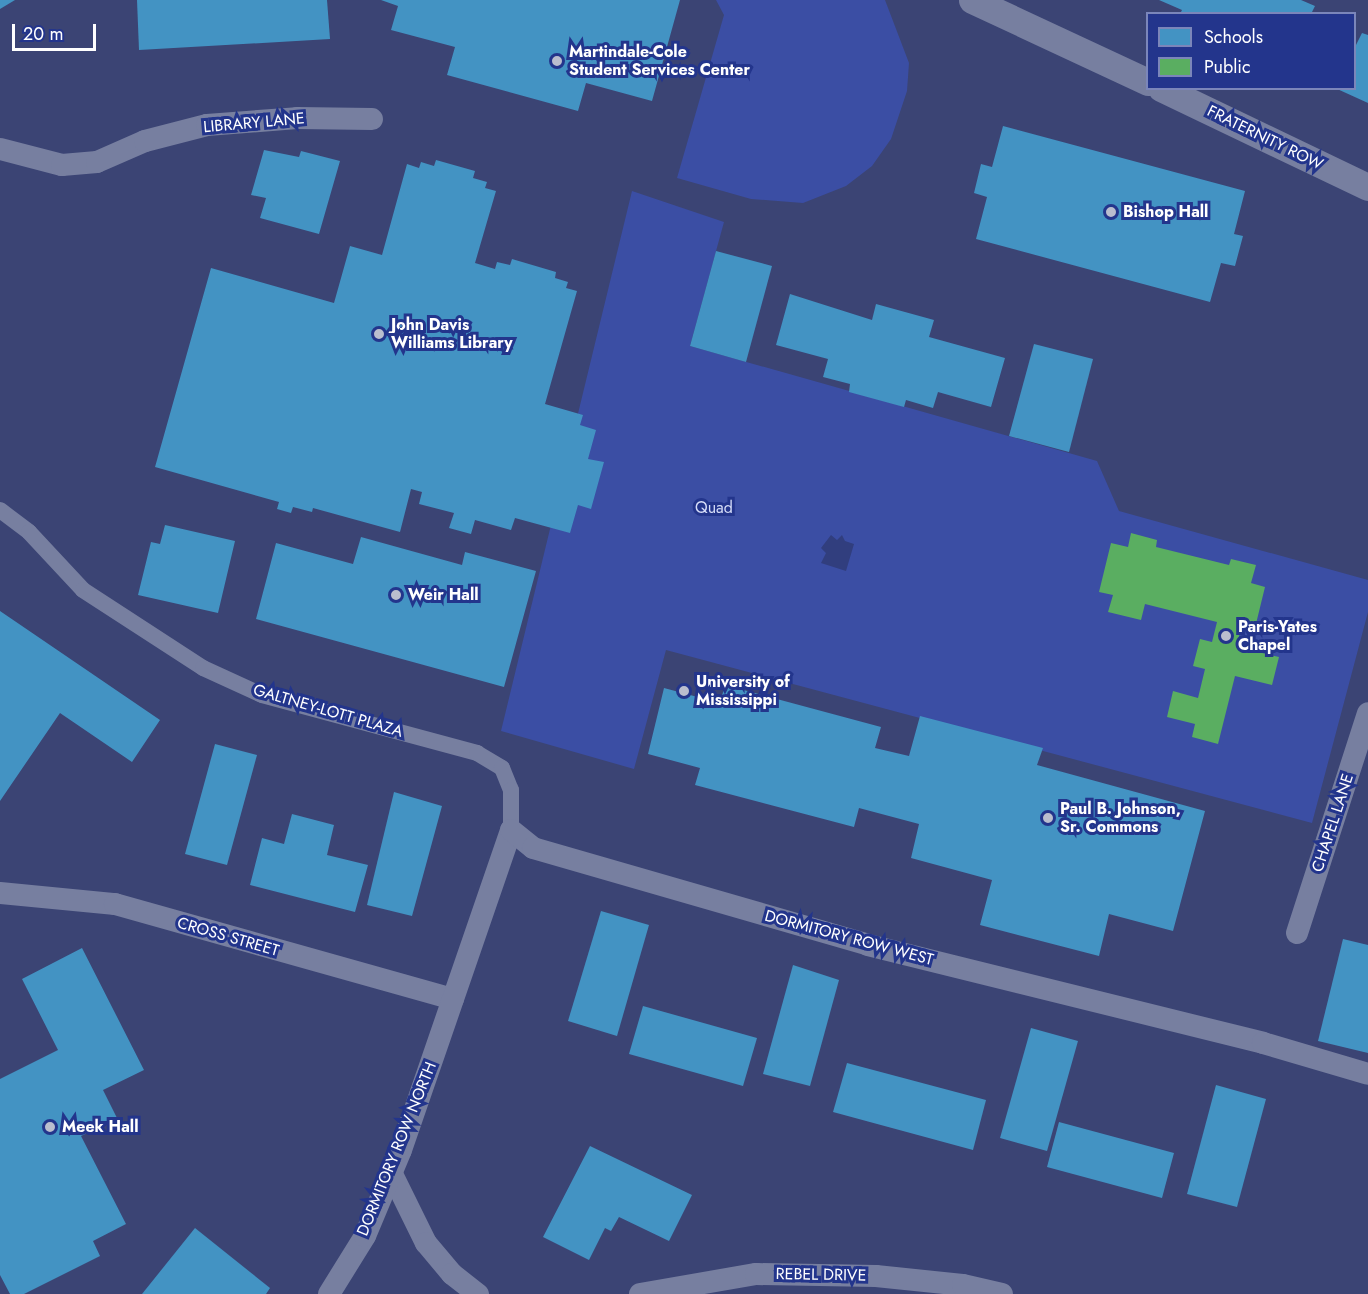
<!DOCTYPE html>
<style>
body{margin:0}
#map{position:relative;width:1368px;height:1294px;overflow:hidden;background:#3b4474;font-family:Jost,sans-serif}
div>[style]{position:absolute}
.green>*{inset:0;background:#3b4ea4}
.water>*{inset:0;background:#313e7e}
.schools>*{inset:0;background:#4393c3}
.public>*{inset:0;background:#5aae61}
.pedestrian>*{height:16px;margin:-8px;padding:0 8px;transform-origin:8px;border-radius:8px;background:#777fa0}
.minor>*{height:22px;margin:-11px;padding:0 11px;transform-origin:11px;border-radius:11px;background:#777fa0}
.tertiary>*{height:27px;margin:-13.5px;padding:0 13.5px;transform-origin:13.5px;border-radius:13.5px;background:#777fa0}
.dots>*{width:16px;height:16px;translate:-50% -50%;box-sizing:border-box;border:3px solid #23358c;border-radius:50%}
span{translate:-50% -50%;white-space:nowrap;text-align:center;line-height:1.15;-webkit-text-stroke:6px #23358c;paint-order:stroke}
.poi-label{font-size:16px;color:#fff;font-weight:700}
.left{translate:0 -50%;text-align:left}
.street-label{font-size:16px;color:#fff}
.park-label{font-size:16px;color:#d6ddf8}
.legend{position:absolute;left:1146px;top:12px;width:210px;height:78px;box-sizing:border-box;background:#23358c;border:2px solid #7b86ba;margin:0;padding:8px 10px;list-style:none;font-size:18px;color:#fff}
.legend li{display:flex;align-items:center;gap:12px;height:30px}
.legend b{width:30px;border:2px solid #7b86ba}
.scale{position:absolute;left:12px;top:24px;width:84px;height:27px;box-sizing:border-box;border:3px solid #fff;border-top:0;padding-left:8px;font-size:18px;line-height:21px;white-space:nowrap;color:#fff;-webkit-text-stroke:4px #23358c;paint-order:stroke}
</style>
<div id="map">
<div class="green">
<div style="clip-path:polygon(716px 0,885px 0,909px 63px,907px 91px,891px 139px,872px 166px,846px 186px,803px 203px,751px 199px,677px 178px,724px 15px)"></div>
<div style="clip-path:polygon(632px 191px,724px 222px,690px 346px,1097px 461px,1119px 511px,1368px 580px,1368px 612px,1312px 823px,666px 650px,634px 769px,501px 731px)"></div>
</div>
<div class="water">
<div style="clip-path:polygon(831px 535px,837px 540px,842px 535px,845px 541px,854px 544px,846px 571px,821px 563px,826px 553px,821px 548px)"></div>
</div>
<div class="schools">
<div style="clip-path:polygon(0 0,15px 0,0 9px)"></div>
<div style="clip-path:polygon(137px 0,327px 0,330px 39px,139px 50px)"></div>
<div style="clip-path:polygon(381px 0,680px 0,652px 101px,586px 83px,578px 111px,447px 75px,455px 47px,391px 30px,398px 6px)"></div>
<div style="clip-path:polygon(1159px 0,1301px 0,1315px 6px,1311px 14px,1180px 14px,1182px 10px)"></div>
<div style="clip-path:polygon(1362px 33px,1368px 35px,1368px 103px,1335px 88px,1354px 88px,1354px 49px)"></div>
<div style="clip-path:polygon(1003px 126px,1245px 191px,1234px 234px,1243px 236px,1235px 266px,1221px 263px,1210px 302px,976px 239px,987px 197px,974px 193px,981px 164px,992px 167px)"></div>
<div style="clip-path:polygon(264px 150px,299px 157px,301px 151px,340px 161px,319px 234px,260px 218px,266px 198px,251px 195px)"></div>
<div style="clip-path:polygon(436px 160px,475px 171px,473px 178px,487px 182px,485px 188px,496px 191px,475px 263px,495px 269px,497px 262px,510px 265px,512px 259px,556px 272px,555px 278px,568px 282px,566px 288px,577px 291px,545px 404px,583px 415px,580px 425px,596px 430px,588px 459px,604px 462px,591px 509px,578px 505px,570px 533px,515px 518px,511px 530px,475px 520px,471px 534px,449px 528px,454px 513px,419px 504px,422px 492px,411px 489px,400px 532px,313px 508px,312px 512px,293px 507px,291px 513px,277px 509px,279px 502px,155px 467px,211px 268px,334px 303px,350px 246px,382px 255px,407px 164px,419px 168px,421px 162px,434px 166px)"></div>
<div style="clip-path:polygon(716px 251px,772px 266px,746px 362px,690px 346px)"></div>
<div style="clip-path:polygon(790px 294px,872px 320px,876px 304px,934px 320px,929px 337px,1005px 358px,991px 407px,938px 392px,933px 408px,906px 400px,904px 407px,849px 392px,850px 384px,823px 377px,828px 359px,776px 345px)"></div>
<div style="clip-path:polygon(1034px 344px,1093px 359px,1069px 452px,1009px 436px)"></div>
<div style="clip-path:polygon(165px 525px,235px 541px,218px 613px,138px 595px,151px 542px,160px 544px)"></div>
<div style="clip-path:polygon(361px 537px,462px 565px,465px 552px,536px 571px,504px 687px,256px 619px,276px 543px,353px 564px)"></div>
<div style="clip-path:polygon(0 611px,160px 720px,132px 762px,60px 713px,0 801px)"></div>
<div style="clip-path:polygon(725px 685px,881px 727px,875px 748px,909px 756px,920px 716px,1043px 748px,1037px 765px,1205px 811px,1173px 931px,1109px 914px,1099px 956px,980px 925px,992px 880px,911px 858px,919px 824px,859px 808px,854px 827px,695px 785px,700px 768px,648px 754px,664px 688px,720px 703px)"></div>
<div style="clip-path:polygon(215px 744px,257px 755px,227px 865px,185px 854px)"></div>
<div style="clip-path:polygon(394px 792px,442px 806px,412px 916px,367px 905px)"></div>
<div style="clip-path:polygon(292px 814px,334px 825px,327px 855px,368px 865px,355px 912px,250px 885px,262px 838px,284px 844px)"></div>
<div style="clip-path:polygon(601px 911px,649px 925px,617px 1036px,568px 1021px)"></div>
<div style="clip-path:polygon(1343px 939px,1368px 945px,1368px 1053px,1318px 1041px)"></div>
<div style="clip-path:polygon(82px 948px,144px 1070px,103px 1090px,117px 1118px,81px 1136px,126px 1224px,93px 1241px,100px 1256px,24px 1294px,10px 1294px,0 1275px,0 1079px,58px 1050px,22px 979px)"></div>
<div style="clip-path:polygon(793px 965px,839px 980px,810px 1086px,763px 1074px)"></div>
<div style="clip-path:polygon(643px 1006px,757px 1038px,743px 1086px,629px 1054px)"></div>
<div style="clip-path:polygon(1031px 1028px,1078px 1041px,1047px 1151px,1000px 1138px)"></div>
<div style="clip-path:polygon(847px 1063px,986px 1100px,973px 1150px,833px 1112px)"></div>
<div style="clip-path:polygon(1216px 1085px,1266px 1099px,1237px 1207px,1187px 1194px)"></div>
<div style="clip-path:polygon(1059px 1122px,1174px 1153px,1162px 1198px,1047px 1167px)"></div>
<div style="clip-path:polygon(590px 1146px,692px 1195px,669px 1241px,619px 1217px,611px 1231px,605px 1228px,589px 1260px,543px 1237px)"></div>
<div style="clip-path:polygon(195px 1228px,270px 1288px,266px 1294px,142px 1294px)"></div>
</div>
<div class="public">
<div style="clip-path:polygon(1131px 533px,1157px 540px,1156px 547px,1229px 565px,1231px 559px,1256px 565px,1251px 583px,1265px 587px,1254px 632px,1241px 629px,1236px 647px,1279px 657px,1272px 685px,1235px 676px,1218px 744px,1192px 737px,1195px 724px,1167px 717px,1173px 691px,1198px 698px,1205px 669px,1193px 666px,1200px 639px,1212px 642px,1217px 622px,1145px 604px,1141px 620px,1108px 612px,1113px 595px,1099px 592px,1111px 543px,1128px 547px)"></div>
</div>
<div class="pedestrian">
<div style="left:0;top:510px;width:36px;rotate:37deg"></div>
<div style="left:29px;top:532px;width:79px;rotate:47deg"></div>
<div style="left:83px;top:590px;width:143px;rotate:33deg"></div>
<div style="left:203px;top:668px;width:65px;rotate:24.6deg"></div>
<div style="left:262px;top:695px;width:223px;rotate:15.1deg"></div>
<div style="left:477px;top:753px;width:29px;rotate:31deg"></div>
<div style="left:502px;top:768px;width:24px;rotate:68deg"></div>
<div style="left:511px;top:790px;width:40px;rotate:90deg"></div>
</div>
<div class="minor">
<div style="left:0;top:149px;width:64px;rotate:14.5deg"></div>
<div style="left:62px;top:165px;width:35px;rotate:-5deg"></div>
<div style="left:97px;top:162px;width:52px;rotate:-23.6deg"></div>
<div style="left:145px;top:141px;width:64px;rotate:-14.5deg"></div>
<div style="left:207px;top:125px;width:90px;rotate:-4.4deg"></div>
<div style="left:297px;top:118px;width:75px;rotate:0.8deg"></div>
<div style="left:0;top:893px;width:116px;rotate:5.5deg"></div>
<div style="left:115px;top:904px;width:351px;rotate:15.7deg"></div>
<div style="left:1297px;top:933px;width:231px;rotate:-72.1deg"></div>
<div style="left:391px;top:1172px;width:79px;rotate:63.8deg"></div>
<div style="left:426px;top:1243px;width:40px;rotate:50deg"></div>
<div style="left:452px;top:1274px;width:33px;rotate:38deg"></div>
<div style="left:329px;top:1294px;width:68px;rotate:-58.2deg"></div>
<div style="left:365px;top:1236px;width:93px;rotate:-67.3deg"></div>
<div style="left:401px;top:1150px;width:338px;rotate:-71deg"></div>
<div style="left:511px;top:830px;width:28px;rotate:39deg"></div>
<div style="left:533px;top:848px;width:349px;rotate:16.1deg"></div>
<div style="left:868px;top:945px;width:407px;rotate:13.9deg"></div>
<div style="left:1263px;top:1043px;width:109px;rotate:16.4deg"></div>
<div style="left:640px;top:1294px;width:118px;rotate:-9.8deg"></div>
<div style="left:756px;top:1274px;width:120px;rotate:1deg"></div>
<div style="left:876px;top:1276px;width:87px;rotate:5.9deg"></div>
<div style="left:963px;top:1285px;width:40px;rotate:13deg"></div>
</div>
<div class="tertiary">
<div style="left:972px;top:0;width:194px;rotate:25deg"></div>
<div style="left:1161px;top:88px;width:229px;rotate:25.6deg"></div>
</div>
<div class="dots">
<div style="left:557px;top:61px;background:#babece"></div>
<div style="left:1111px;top:212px;background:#babece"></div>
<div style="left:379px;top:334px;background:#babece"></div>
<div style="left:396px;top:595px;background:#babece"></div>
<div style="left:1226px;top:636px;background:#babece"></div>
<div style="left:684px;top:691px;background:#babece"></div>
<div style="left:1048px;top:818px;background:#babece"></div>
<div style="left:50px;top:1127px;background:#babece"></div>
</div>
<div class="poi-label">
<span class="left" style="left:569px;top:61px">Martindale-Cole<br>Student Services Center</span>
<span class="left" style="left:1123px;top:212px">Bishop Hall</span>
<span class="left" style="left:391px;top:334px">John Davis<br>Williams Library</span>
<span class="left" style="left:408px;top:595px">Weir Hall</span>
<span class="left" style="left:1238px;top:636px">Paris-Yates<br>Chapel</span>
<span class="left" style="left:696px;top:691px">University of<br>Mississippi</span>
<span class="left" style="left:1060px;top:818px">Paul B. Johnson,<br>Sr. Commons</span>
<span class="left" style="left:62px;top:1127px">Meek Hall</span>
</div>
<div class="street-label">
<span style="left:254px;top:123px;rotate:-5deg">LIBRARY LANE</span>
<span style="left:1265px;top:138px;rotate:26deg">FRATERNITY ROW</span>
<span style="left:328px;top:711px;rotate:16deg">GALTNEY-LOTT PLAZA</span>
<span style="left:1333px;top:823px;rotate:-72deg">CHAPEL LANE</span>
<span style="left:228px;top:937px;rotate:16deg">CROSS STREET</span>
<span style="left:849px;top:938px;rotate:15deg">DORMITORY ROW WEST</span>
<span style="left:397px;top:1149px;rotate:-68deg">DORMITORY ROW NORTH</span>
<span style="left:821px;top:1275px;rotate:1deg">REBEL DRIVE</span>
</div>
<div class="park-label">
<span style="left:714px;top:508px">Quad</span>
</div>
<ul class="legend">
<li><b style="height:16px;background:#4393c3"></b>Schools</li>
<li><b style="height:16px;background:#5aae61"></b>Public</li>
</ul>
<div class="scale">20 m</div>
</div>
